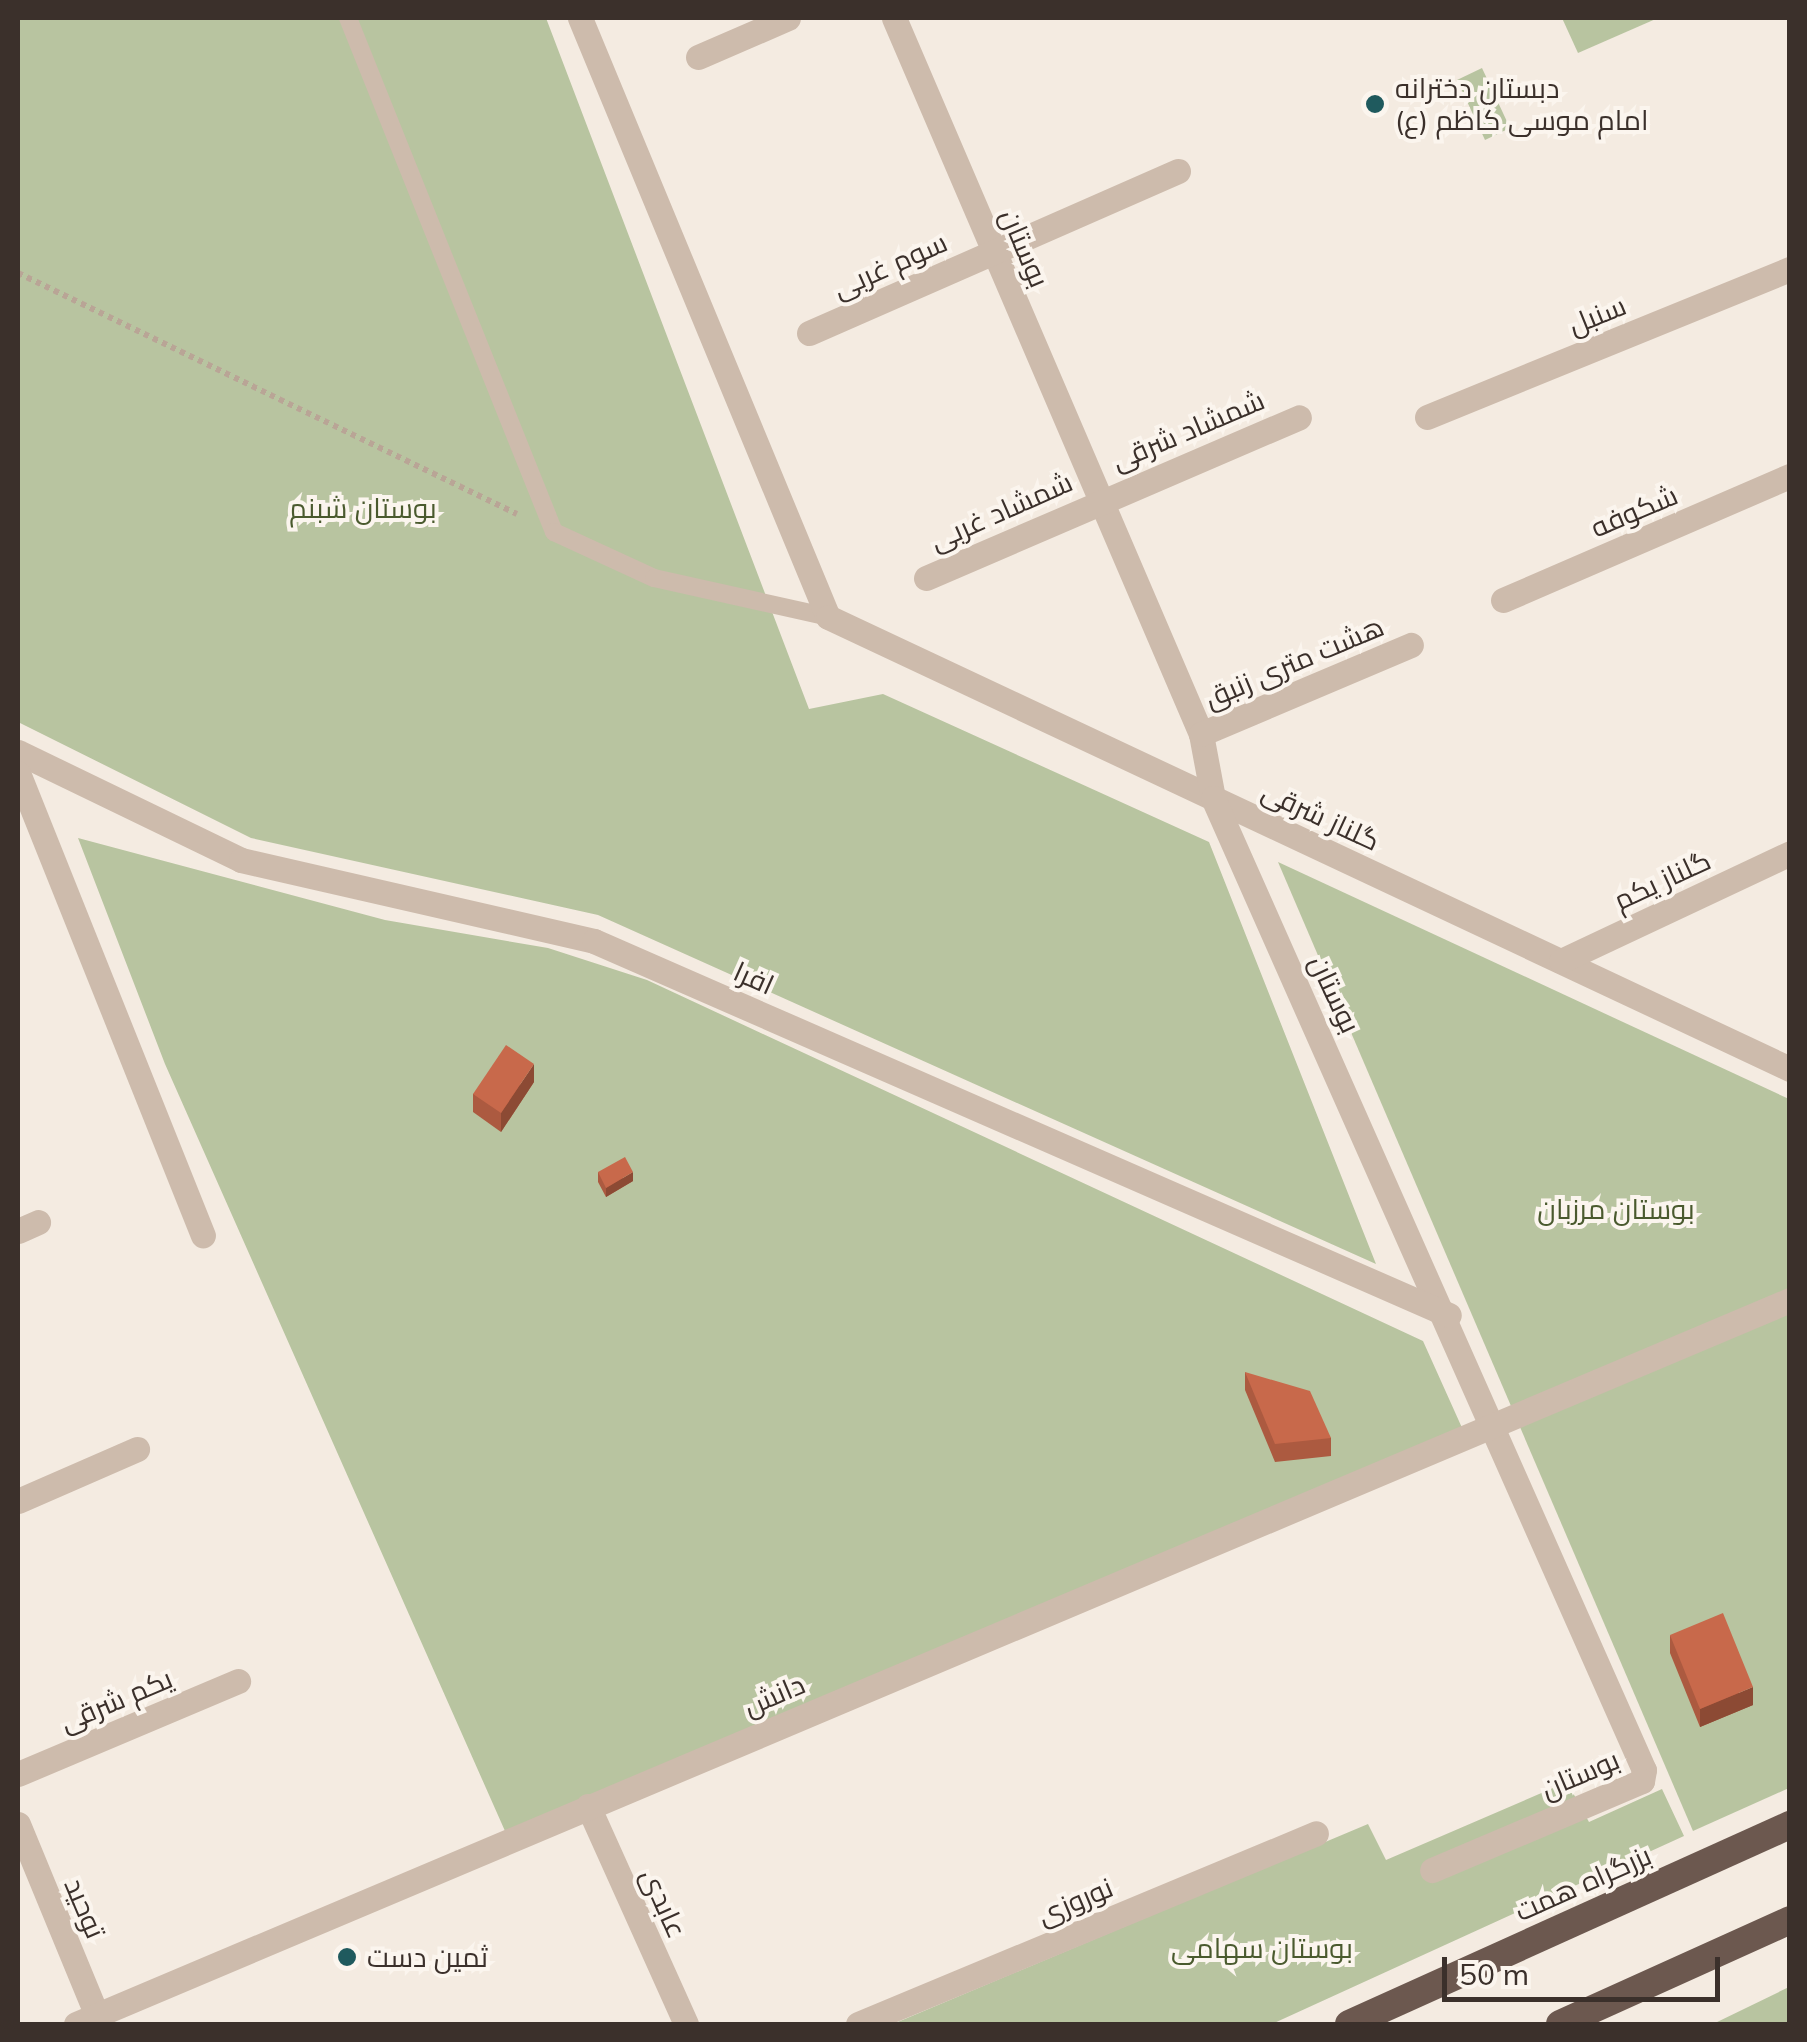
<!DOCTYPE html>
<meta charset="utf-8">
<style>
body{margin:0}
#map{position:relative;width:1807px;height:2042px;overflow:hidden;background:#f4ebe1;font-family:Mulish,Cairo,sans-serif}
div>[style]{position:absolute}
.green>*{inset:0;background:#b8c4a0}
.path>*{height:6px;margin-top:-3px;transform-origin:0;background:repeating-linear-gradient(90deg,#b9a596 0 5px,transparent 0 10px)}
.service>*{height:18px;margin:-9px;padding:0 9px;transform-origin:9px;border-radius:9px;background:#cdbbac}
.minor>*{height:25px;margin:-12.5px;padding:0 12.5px;transform-origin:12.5px;border-radius:12.5px;background:#cdbbac}
.trunk>*{height:28px;margin:-14px;padding:0 14px;transform-origin:14px;border-radius:14px;background:#6c584f}
.wall>*{inset:0;background:#ac5a40}
.shaded-wall>*{inset:0;background:#8c4a34}
.building>*{inset:0;background:#c8694b}
.dots>*{width:28px;height:28px;translate:-50% -50%;box-sizing:border-box;border:5px solid #fbf5ee;border-radius:50%}
span{translate:-50% -50%;white-space:nowrap;text-align:center;line-height:1.15;-webkit-text-stroke:8px #fbf5ee;paint-order:stroke}
.poi-label{font-size:28px;color:#3b302b}
.left{translate:0 -50%;text-align:left}
.street-label{font-size:28px;color:#3b302b}
.park-label{font-size:28px;color:#4a5a2e}
.frame{position:absolute;inset:0;border:20px solid #3b302b;pointer-events:none}
.scale{position:absolute;left:1442px;top:1957px;width:278px;height:45px;box-sizing:border-box;border:5px solid #3b302b;border-top:0;padding-left:12px;font-size:30px;line-height:35px;white-space:nowrap;color:#3b302b;-webkit-text-stroke:8px #fbf5ee;paint-order:stroke}
</style>
<div id="map">
<div class="green">
<div style="clip-path:polygon(18px 18px,546px 18px,809px 709px,883px 694px,1209px 842px,1376px 1264px,598px 915px,251px 838px,18px 722px)"></div>
<div style="clip-path:polygon(1562px 18px,1658px 18px,1578px 53px)"></div>
<div style="clip-path:polygon(1482px 68px,1510px 128px,1485px 140px,1457px 80px)"></div>
<div style="clip-path:polygon(78px 838px,385px 920px,548px 948px,647px 980px,1423px 1341px,1463px 1430px,505px 1831px,165px 1064px)"></div>
<div style="clip-path:polygon(1278px 862px,1789px 1099px,1789px 1788px,1693px 1831px)"></div>
<div style="clip-path:polygon(1567px 1782px,1589px 1822px,1662px 1789px,1684px 1836px,1272px 2024px,893px 2024px,1368px 1824px,1386px 1860px)"></div>
<div style="clip-path:polygon(1789px 1987px,1789px 2024px,1713px 2024px)"></div>
</div>
<div class="path">
<div style="left:18px;top:273px;width:554px;rotate:25.78deg"></div>
</div>
<div class="service">
<div style="left:348px;top:18px;width:554px;rotate:68.16deg"></div>
<div style="left:554px;top:532px;width:110px;rotate:24.7deg"></div>
<div style="left:654px;top:578px;width:178px;rotate:12.6deg"></div>
</div>
<div class="minor">
<div style="left:580px;top:18px;width:648px;rotate:67.51deg"></div>
<div style="left:828px;top:617px;width:1063px;rotate:25.17deg"></div>
<div style="left:894px;top:18px;width:779px;rotate:66.79deg"></div>
<div style="left:1201px;top:734px;width:65px;rotate:79.4deg"></div>
<div style="left:1213px;top:798px;width:1063px;rotate:66.09deg"></div>
<div style="left:1644px;top:1770px;width:11px;rotate:100deg"></div>
<div style="left:1642px;top:1781px;width:228px;rotate:157deg"></div>
<div style="left:698px;top:57px;width:98px;rotate:-23.4deg"></div>
<div style="left:809px;top:333px;width:403px;rotate:-23.7deg"></div>
<div style="left:1427px;top:417px;width:392px;rotate:-22.2deg"></div>
<div style="left:926px;top:578px;width:406px;rotate:-23.3deg"></div>
<div style="left:1503px;top:600px;width:313px;rotate:-23.4deg"></div>
<div style="left:1201px;top:734px;width:228px;rotate:-23deg"></div>
<div style="left:18px;top:752px;width:248px;rotate:25.8deg"></div>
<div style="left:241px;top:860px;width:362px;rotate:12.9deg"></div>
<div style="left:594px;top:941px;width:933px;rotate:23.63deg"></div>
<div style="left:18px;top:773px;width:498px;rotate:68.2deg"></div>
<div style="left:1561px;top:961px;width:253px;rotate:-25.2deg"></div>
<div style="left:18px;top:1231px;width:22px;rotate:-24deg"></div>
<div style="left:18px;top:1501px;width:130px;rotate:-23.6deg"></div>
<div style="left:18px;top:1774px;width:239px;rotate:-22.9deg"></div>
<div style="left:588px;top:1806px;width:239px;rotate:65.8deg"></div>
<div style="left:18px;top:1824px;width:208px;rotate:67.6deg"></div>
<div style="left:76px;top:2024px;width:1861px;rotate:-22.9deg"></div>
<div style="left:858px;top:2024px;width:496px;rotate:-22.6deg"></div>
</div>
<div class="trunk">
<div style="left:1349px;top:2024px;width:484px;rotate:-24.3deg"></div>
<div style="left:1560px;top:2024px;width:252px;rotate:-24.3deg"></div>
</div>
<div class="wall">
<div style="clip-path:polygon(534px 1082px,501px 1132px,473px 1112px,473px 1094px)"></div>
<div style="clip-path:polygon(598px 1172px,633px 1181px,606px 1197px,598px 1182px)"></div>
<div style="clip-path:polygon(1245px 1372px,1331px 1438px,1331px 1456px,1275px 1462px,1245px 1390px)"></div>
<div style="clip-path:polygon(1670px 1635px,1753px 1705px,1700px 1727px,1670px 1653px)"></div>
</div>
<div class="shaded-wall">
<div style="clip-path:polygon(534px 1064px,534px 1082px,501px 1132px,501px 1113px)"></div>
<div style="clip-path:polygon(633px 1172px,633px 1181px,606px 1197px,606px 1188px)"></div>
<div style="clip-path:polygon(1753px 1687px,1753px 1705px,1700px 1727px,1700px 1709px)"></div>
</div>
<div class="building">
<div style="clip-path:polygon(506px 1045px,534px 1064px,501px 1113px,473px 1094px)"></div>
<div style="clip-path:polygon(625px 1157px,633px 1172px,606px 1188px,598px 1172px)"></div>
<div style="clip-path:polygon(1245px 1372px,1310px 1391px,1331px 1438px,1275px 1444px)"></div>
<div style="clip-path:polygon(1723px 1613px,1753px 1687px,1700px 1709px,1670px 1635px)"></div>
</div>
<div class="dots">
<div style="left:1375px;top:104px;background:#1f5a5e"></div>
<div style="left:347px;top:1957px;background:#1f5a5e"></div>
</div>
<div class="poi-label">
<span class="left" style="left:1395px;top:104px">دبستان دخترانه<br>امام موسی کاظم (ع)</span>
<span class="left" style="left:367px;top:1957px">ثمین دست</span>
</div>
<div class="street-label">
<span style="left:1025px;top:248px;rotate:67deg">بوستان</span>
<span style="left:890px;top:265px;rotate:-24deg">سوم غربی</span>
<span style="left:1597px;top:315px;rotate:-22deg">سنبل</span>
<span style="left:1188px;top:430px;rotate:-23deg">شمشاد شرقی</span>
<span style="left:1001px;top:511px;rotate:-24deg">شمشاد غربی</span>
<span style="left:1634px;top:511px;rotate:-23deg">شکوفه</span>
<span style="left:1294px;top:662px;rotate:-23deg">هشت متری زنبق</span>
<span style="left:1321px;top:816px;rotate:25deg">گلناز شرقی</span>
<span style="left:1662px;top:880px;rotate:-25deg">گلناز یکم</span>
<span style="left:754px;top:978px;rotate:24deg">افرا</span>
<span style="left:1335px;top:994px;rotate:65deg">بوستان</span>
<span style="left:774px;top:1695px;rotate:-23deg">دانش</span>
<span style="left:116px;top:1700px;rotate:-23deg">یکم شرقی</span>
<span style="left:1580px;top:1774px;rotate:-23deg">بوستان</span>
<span style="left:1583px;top:1883px;rotate:-24deg">بزرگراه همت</span>
<span style="left:1075px;top:1901px;rotate:-23deg">نوروزی</span>
<span style="left:664px;top:1903px;rotate:66deg">عابدی</span>
<span style="left:85px;top:1908px;rotate:67deg">توحید</span>
</div>
<div class="park-label">
<span style="left:363px;top:508px">بوستان شبنم</span>
<span style="left:1616px;top:1209px">بوستان مرزبان</span>
<span style="left:1262px;top:1948px">بوستان سهامی</span>
</div>
<div class="frame"></div>
<div class="scale">50 m</div>
</div>
